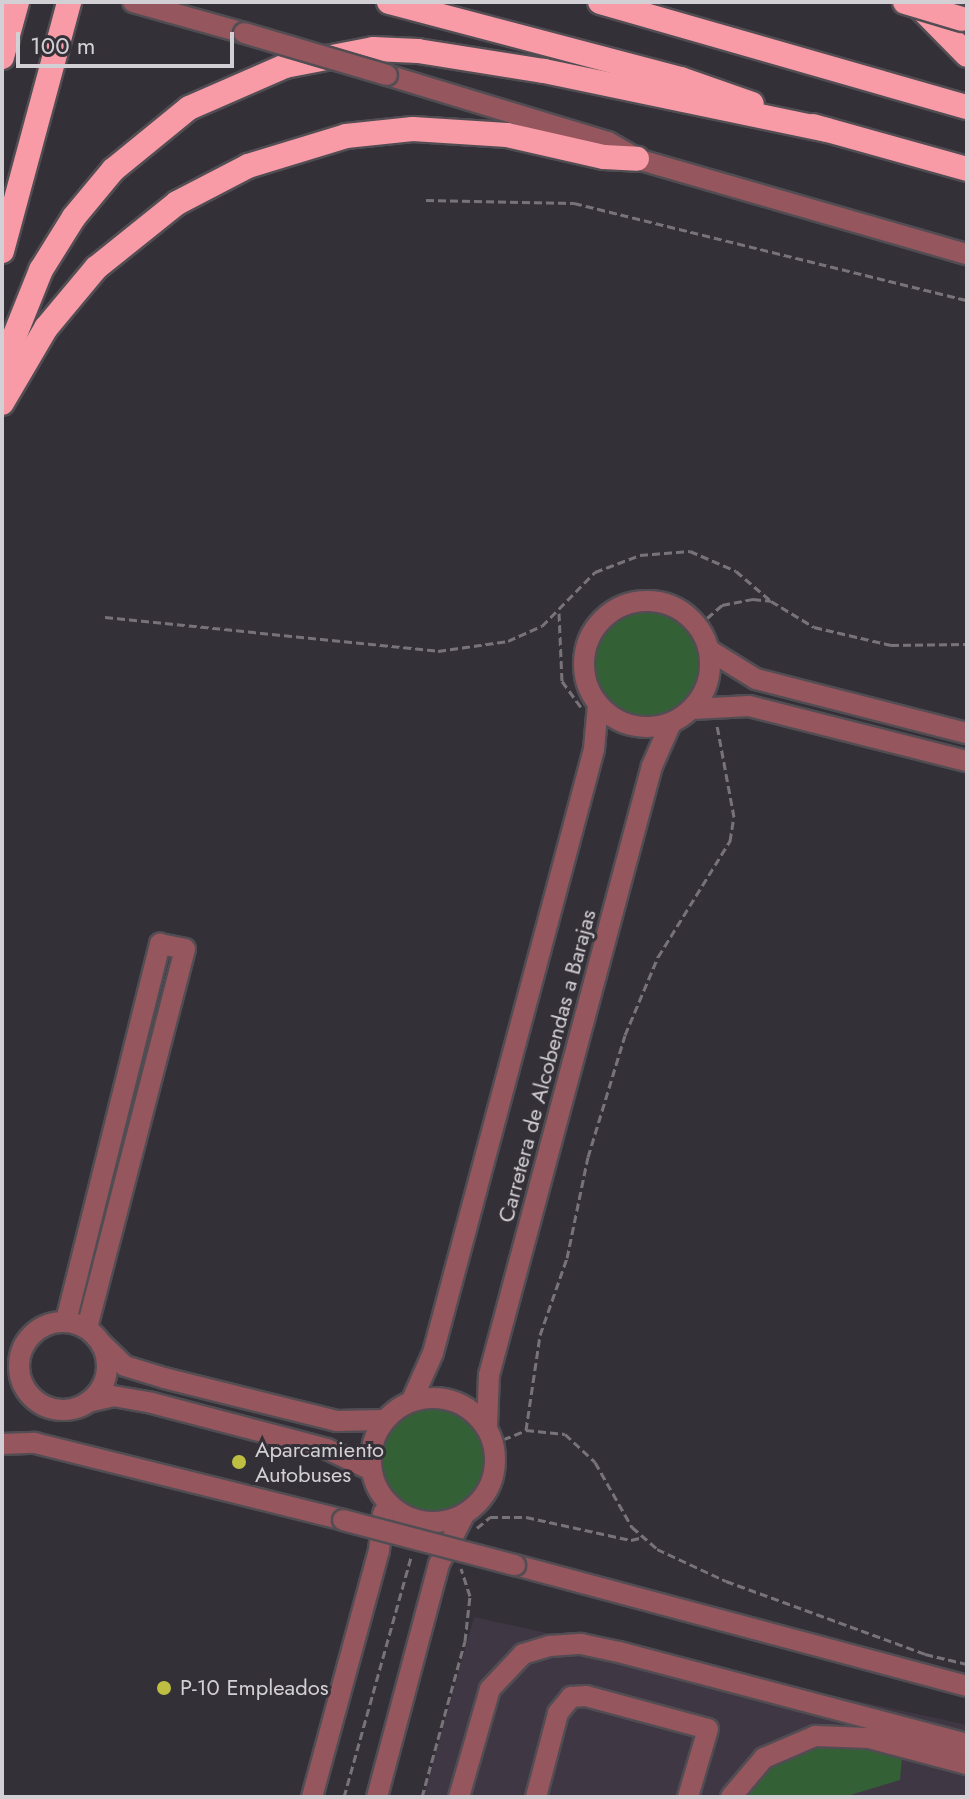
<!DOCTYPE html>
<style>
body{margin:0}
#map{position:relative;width:969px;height:1799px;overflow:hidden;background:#343037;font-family:Jost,sans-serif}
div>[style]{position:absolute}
.built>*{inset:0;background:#3f3743}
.green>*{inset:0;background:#336034}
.round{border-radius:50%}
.path>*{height:3px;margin-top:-1.5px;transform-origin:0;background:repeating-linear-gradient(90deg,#777379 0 8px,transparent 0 12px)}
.roads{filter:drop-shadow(2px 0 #514d53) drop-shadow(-2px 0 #514d53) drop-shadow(0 2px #514d53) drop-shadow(0 -2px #514d53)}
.minor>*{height:20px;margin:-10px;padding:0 10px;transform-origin:10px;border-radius:10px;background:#95565e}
.minor>.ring{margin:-10px;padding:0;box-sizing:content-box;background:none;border:20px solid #95565e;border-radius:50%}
.highway>*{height:24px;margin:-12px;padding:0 12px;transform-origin:12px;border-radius:12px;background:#f99ba6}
.bridges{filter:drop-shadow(2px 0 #514d53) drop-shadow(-2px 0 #514d53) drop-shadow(0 2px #514d53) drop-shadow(0 -2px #514d53)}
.minor-bridge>*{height:20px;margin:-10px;padding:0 10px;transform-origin:10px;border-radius:10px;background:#95565e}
.highway-bridge>*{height:24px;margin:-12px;padding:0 12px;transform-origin:12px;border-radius:12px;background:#f99ba6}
.dots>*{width:22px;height:22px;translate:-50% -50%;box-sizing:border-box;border:4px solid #343037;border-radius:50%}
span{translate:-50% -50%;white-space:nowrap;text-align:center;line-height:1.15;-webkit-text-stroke:6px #343037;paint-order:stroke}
.street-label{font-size:22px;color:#d3d0d5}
.poi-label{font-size:22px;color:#d3d0d5}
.left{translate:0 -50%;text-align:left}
.frame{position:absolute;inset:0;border:4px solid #d3d0d5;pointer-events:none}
.scale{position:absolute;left:16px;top:32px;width:218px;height:36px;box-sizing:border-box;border:4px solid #d3d0d5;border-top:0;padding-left:10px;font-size:24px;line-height:28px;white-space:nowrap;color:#d3d0d5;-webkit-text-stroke:6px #343037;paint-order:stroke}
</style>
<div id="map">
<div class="built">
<div style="clip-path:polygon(474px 1617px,967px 1725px,967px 1797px,423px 1797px)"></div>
</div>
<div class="green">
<div class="round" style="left:593px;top:611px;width:108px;height:108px"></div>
<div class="round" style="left:382px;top:1409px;width:106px;height:106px"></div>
<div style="clip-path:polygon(796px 1740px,903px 1746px,900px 1780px,844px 1797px,731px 1797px)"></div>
</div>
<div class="path">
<div style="left:426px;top:200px;width:148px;rotate:1.2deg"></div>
<div style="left:574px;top:203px;width:405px;rotate:13.9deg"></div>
<div style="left:559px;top:613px;width:68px;rotate:87.5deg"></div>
<div style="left:562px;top:681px;width:32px;rotate:54deg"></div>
<div style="left:105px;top:617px;width:335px;rotate:5.8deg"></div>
<div style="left:438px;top:651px;width:71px;rotate:-8.1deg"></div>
<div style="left:508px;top:641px;width:37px;rotate:-24deg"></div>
<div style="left:542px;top:626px;width:76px;rotate:-45.5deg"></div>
<div style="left:595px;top:572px;width:48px;rotate:-20.7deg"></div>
<div style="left:640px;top:555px;width:50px;rotate:-4.6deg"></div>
<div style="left:690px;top:551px;width:50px;rotate:23.5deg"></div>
<div style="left:736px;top:571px;width:46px;rotate:40.6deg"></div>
<div style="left:698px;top:626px;width:32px;rotate:-41deg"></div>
<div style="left:722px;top:605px;width:32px;rotate:-11deg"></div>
<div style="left:753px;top:599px;width:18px;rotate:6deg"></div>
<div style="left:771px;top:601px;width:50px;rotate:31.2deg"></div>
<div style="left:814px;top:627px;width:79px;rotate:13.2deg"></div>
<div style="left:891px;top:645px;width:76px;rotate:-0.8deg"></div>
<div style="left:526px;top:1430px;width:96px;rotate:-81.6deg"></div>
<div style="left:540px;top:1335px;width:82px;rotate:-70.7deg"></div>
<div style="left:567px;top:1258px;width:103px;rotate:-78.3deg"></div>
<div style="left:588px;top:1157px;width:127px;rotate:-73.1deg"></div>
<div style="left:625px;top:1035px;width:85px;rotate:-67.1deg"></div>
<div style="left:658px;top:957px;width:137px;rotate:-58.2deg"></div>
<div style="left:730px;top:841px;width:24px;rotate:-81deg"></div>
<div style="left:734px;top:817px;width:94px;rotate:-100.5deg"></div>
<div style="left:492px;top:1444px;width:37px;rotate:-22deg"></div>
<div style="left:526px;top:1430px;width:39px;rotate:6deg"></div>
<div style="left:565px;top:1434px;width:41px;rotate:43deg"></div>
<div style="left:595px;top:1462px;width:75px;rotate:60.4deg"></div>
<div style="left:632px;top:1527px;width:33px;rotate:41deg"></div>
<div style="left:657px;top:1549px;width:76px;rotate:24.9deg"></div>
<div style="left:726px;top:1581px;width:212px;rotate:20.1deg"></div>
<div style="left:925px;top:1654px;width:43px;rotate:13.4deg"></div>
<div style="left:477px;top:1528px;width:17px;rotate:-40deg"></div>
<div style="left:490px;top:1517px;width:36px"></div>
<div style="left:526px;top:1517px;width:107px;rotate:12.4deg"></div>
<div style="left:631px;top:1540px;width:13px;rotate:-13deg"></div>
<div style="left:344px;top:1797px;width:252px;rotate:-74.4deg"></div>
<div style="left:422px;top:1797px;width:162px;rotate:-74.6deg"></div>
<div style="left:465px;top:1641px;width:45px;rotate:-83.7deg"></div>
<div style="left:470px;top:1596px;width:29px;rotate:-108deg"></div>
</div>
<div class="roads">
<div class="minor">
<div style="left:133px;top:2px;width:115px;rotate:15.6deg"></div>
<div style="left:387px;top:75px;width:231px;rotate:16.9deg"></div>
<div style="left:608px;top:142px;width:34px;rotate:30deg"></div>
<div style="left:637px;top:159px;width:343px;rotate:16.1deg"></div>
<div class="ring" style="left:584px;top:601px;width:106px;height:106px"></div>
<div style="left:709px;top:650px;width:55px;rotate:31.7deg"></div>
<div style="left:756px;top:679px;width:218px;rotate:14.4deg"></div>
<div style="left:693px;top:709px;width:56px;rotate:-3.1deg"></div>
<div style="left:749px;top:706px;width:225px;rotate:14.2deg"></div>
<div style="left:66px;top:1321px;width:389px;rotate:-76deg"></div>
<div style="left:160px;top:944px;width:25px;rotate:11deg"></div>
<div style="left:185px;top:949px;width:391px;rotate:104.5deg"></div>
<div class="ring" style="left:19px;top:1322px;width:68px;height:68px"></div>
<div style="left:101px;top:1343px;width:33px;rotate:44deg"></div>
<div style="left:125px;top:1366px;width:41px;rotate:17.1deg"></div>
<div style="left:164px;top:1378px;width:178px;rotate:14deg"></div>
<div style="left:337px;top:1421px;width:48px;rotate:-1.2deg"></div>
<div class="ring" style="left:371px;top:1398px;width:104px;height:104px"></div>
<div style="left:412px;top:1400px;width:51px;rotate:-65.9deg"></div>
<div style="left:433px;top:1353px;width:625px;rotate:-75.07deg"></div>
<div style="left:594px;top:749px;width:45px;rotate:-84.9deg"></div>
<div style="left:88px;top:1402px;width:26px;rotate:-13deg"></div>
<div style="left:113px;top:1396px;width:40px;rotate:10deg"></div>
<div style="left:152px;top:1403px;width:181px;rotate:14.7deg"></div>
<div style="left:327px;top:1449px;width:49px;rotate:25.5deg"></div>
<div style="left:487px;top:1426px;width:51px;rotate:-87.8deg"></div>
<div style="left:489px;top:1375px;width:630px;rotate:-75.02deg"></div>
<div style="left:652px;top:766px;width:47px;rotate:-66.2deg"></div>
<div style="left:2px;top:1444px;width:33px;rotate:-2deg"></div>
<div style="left:35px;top:1443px;width:317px;rotate:14deg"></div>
<div style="left:515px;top:1565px;width:468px;rotate:15deg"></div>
<div style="left:312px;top:1797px;width:255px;rotate:-74.8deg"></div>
<div style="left:379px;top:1551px;width:38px;rotate:-84deg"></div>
<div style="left:377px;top:1797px;width:241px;rotate:-75.1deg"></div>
<div style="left:439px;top:1564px;width:53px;rotate:-62.9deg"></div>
<div style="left:459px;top:1797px;width:112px;rotate:-74deg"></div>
<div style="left:490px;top:1689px;width:48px;rotate:-46.7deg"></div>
<div style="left:523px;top:1654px;width:28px;rotate:-17deg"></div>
<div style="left:550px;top:1646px;width:31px;rotate:-4deg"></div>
<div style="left:581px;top:1644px;width:39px;rotate:12deg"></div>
<div style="left:619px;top:1652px;width:360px;rotate:14.8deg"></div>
<div style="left:536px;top:1797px;width:87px;rotate:-75.3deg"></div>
<div style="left:558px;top:1713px;width:21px;rotate:-51deg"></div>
<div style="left:571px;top:1697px;width:15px;rotate:-4deg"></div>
<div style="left:586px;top:1696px;width:126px;rotate:15.1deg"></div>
<div style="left:708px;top:1729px;width:71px;rotate:106.4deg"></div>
<div style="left:731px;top:1797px;width:51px;rotate:-49.8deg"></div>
<div style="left:764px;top:1758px;width:56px;rotate:-23.3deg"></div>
<div style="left:815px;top:1736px;width:54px;rotate:2.1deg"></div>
<div style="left:869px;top:1738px;width:101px;rotate:14.9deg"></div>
</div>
<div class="highway">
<div style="left:389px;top:2px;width:302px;rotate:14.8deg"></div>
<div style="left:681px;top:79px;width:75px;rotate:19.4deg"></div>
<div style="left:600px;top:2px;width:382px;rotate:16deg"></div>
<div style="left:915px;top:2px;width:74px;rotate:45.5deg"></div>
<div style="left:2px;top:57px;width:57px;rotate:-74.7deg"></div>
<div style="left:813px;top:126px;width:160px;rotate:15.6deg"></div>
<div style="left:2px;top:251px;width:258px;rotate:-74.9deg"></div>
<div style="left:2px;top:367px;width:105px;rotate:-68.1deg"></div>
<div style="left:41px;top:270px;width:62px;rotate:-58.1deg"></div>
<div style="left:74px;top:217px;width:61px;rotate:-50.3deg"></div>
<div style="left:113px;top:170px;width:98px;rotate:-39.2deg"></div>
<div style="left:189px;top:108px;width:105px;rotate:-23.6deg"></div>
<div style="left:285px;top:66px;width:90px;rotate:-10.9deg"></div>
<div style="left:373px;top:49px;width:45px;rotate:2.5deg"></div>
<div style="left:418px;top:51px;width:128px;rotate:9deg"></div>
<div style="left:544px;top:71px;width:288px;rotate:11.8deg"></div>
<div style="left:2px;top:403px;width:87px;rotate:-59.6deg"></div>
<div style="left:46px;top:328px;width:78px;rotate:-50.2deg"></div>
<div style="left:96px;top:268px;width:104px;rotate:-38.7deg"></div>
<div style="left:177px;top:203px;width:80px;rotate:-27.5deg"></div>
<div style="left:248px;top:166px;width:102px;rotate:-17deg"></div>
<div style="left:346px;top:136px;width:67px;rotate:-6deg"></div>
<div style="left:413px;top:129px;width:94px;rotate:3.7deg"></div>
<div style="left:507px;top:135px;width:99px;rotate:12.8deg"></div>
<div style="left:604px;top:157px;width:33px;rotate:3deg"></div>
</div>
</div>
<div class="bridges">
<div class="minor-bridge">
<div style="left:244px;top:33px;width:149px;rotate:16.4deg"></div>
<div style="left:343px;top:1520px;width:178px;rotate:14.7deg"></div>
</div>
<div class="highway-bridge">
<div style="left:905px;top:2px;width:59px;rotate:16.6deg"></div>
</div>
</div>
<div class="dots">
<div style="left:239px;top:1462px;background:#bebf42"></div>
<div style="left:164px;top:1688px;background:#bebf42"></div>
</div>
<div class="street-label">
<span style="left:547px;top:1066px;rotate:-75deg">Carretera de Alcobendas a Barajas</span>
</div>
<div class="poi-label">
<span class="left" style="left:255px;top:1462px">Aparcamiento<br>Autobuses</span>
<span class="left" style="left:180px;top:1688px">P-10 Empleados</span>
</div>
<div class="frame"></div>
<div class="scale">100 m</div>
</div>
